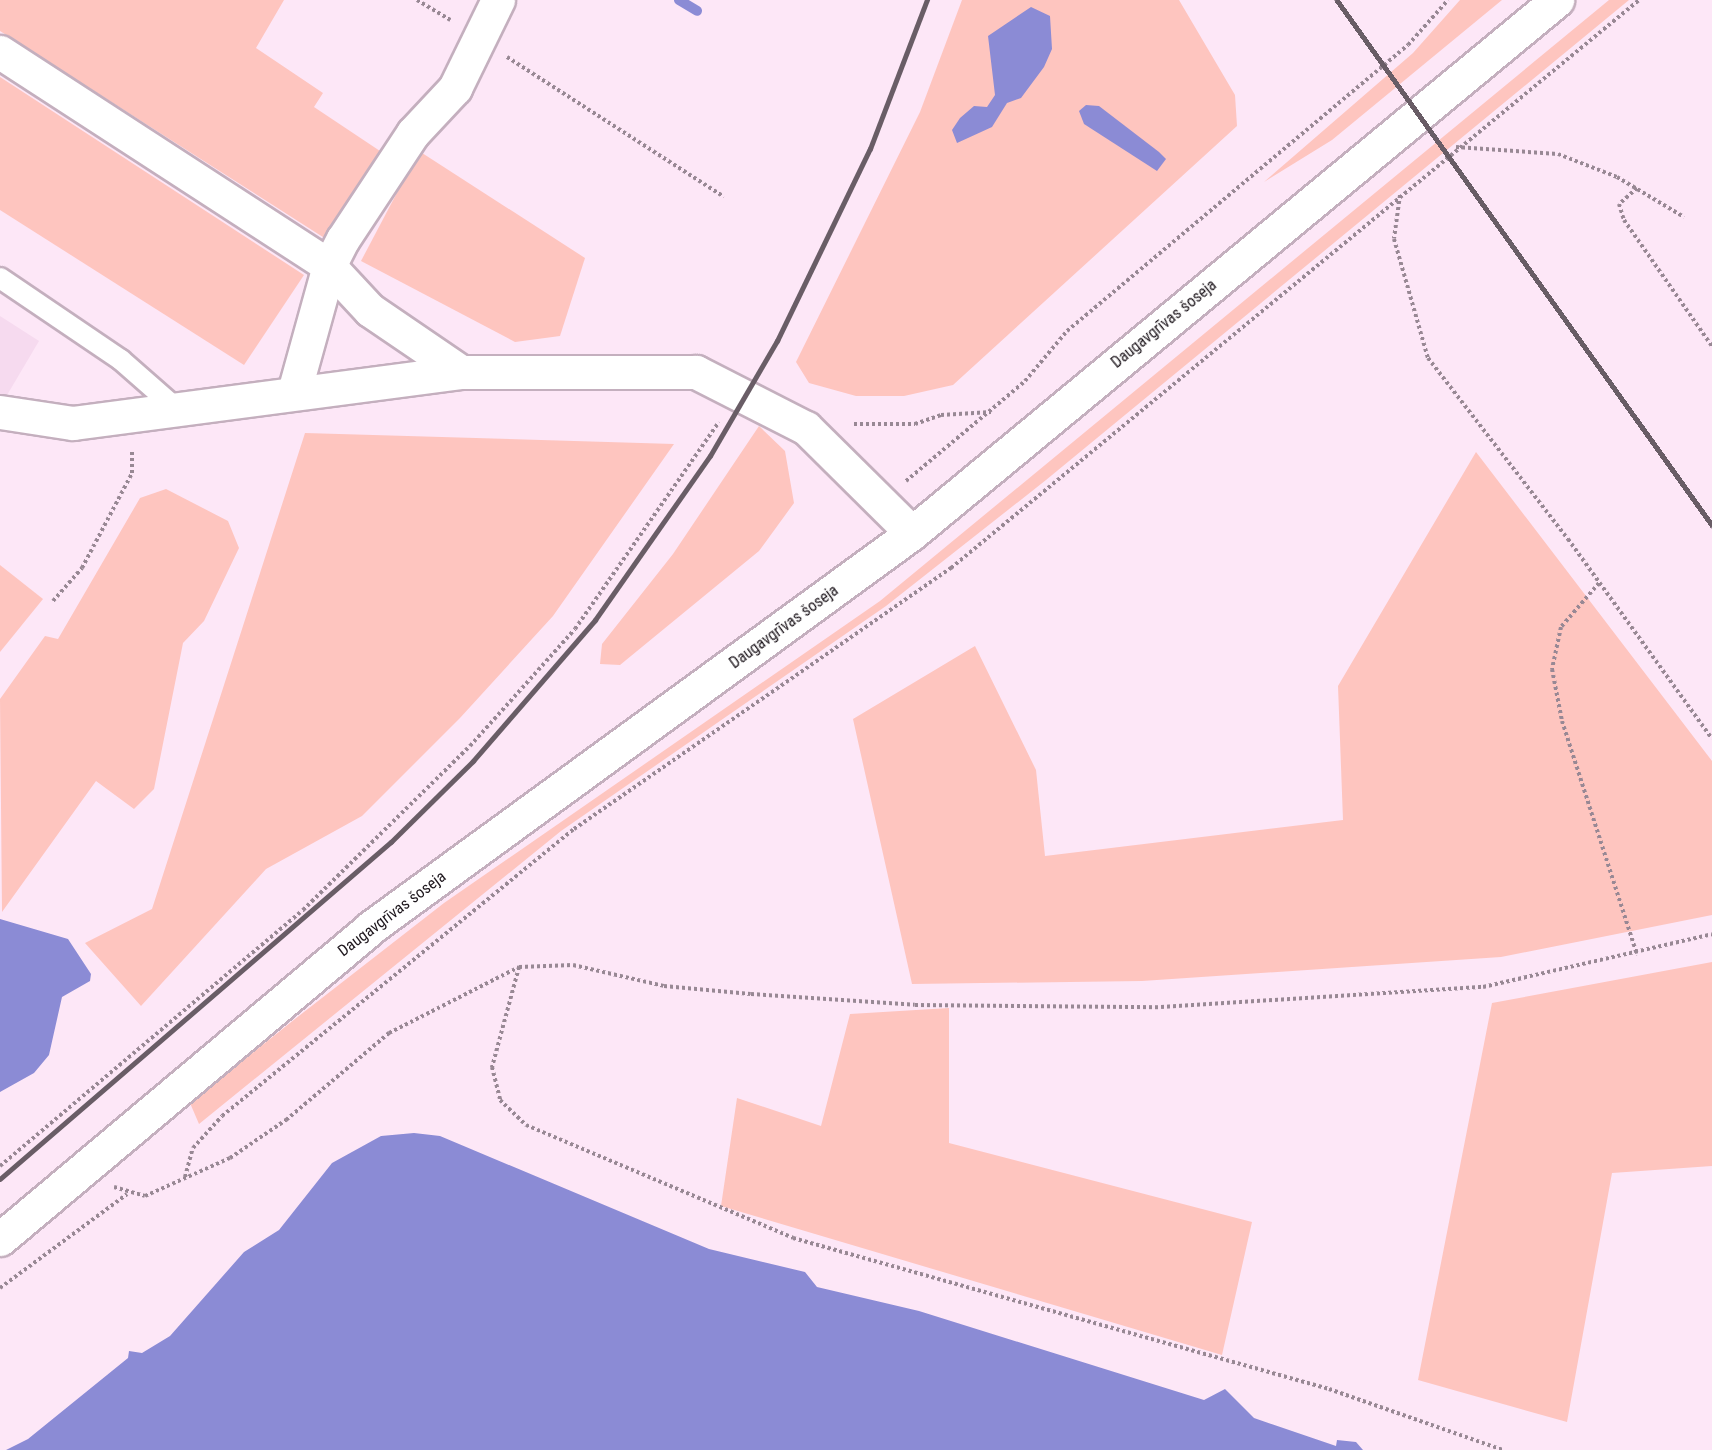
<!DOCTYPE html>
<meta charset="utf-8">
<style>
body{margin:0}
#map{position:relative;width:1712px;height:1450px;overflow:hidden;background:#fde7f7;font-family:"Roboto Condensed",sans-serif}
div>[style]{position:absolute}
.built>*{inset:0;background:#f6daef}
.green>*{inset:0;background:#fec5bf}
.water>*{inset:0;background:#8b8bd5}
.stream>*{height:10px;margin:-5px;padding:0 5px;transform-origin:5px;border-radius:5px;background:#8b8bd5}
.path>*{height:4px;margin-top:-2px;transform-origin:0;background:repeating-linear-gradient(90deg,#988894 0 3px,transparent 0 6px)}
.roads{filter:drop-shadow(2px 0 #c4afbe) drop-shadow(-2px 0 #c4afbe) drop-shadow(0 2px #c4afbe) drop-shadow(0 -2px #c4afbe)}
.lane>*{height:20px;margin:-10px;padding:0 10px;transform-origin:10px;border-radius:10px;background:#fff}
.street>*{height:33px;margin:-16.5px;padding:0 16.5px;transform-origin:16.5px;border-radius:16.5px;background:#fff}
.secondary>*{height:33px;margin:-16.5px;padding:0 16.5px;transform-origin:16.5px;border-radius:16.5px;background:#fff}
.rail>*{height:4.5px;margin:-2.25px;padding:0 2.25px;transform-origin:2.25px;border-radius:2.25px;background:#695d66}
span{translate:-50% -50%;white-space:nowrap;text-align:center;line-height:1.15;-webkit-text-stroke:4.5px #fff;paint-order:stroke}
.street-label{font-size:16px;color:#1d161c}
</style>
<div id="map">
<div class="built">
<div style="clip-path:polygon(0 316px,39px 341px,0 407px)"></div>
</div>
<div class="green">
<div style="clip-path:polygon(0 0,284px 0,256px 48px,323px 93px,314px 107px,380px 151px,326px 239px,0 31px)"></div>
<div style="clip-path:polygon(962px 0,1179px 0,1235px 95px,1237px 126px,953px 385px,904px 396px,856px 396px,809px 383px,796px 362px,920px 112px)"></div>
<div style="clip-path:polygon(1460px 0,1502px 0,1332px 140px,1264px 182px,1413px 53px)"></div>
<div style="clip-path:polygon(1609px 0,1629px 0,1046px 480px,886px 606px,561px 831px,199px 1124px,190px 1103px,295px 1019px,444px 903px,880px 601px)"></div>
<div style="clip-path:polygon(0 77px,304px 275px,244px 365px,0 210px)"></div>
<div style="clip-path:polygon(419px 151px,585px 258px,560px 336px,515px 342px,361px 261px)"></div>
<div style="clip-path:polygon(759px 426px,785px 451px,794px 503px,759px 551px,620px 665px,600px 664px,602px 644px,673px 554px)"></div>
<div style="clip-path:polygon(305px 433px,674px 444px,553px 616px,460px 718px,362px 816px,266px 869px,141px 1006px,85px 943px,152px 909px)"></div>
<div style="clip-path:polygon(1476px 452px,1712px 761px,1712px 915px,1501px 957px,1142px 981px,912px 984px,853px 719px,975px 646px,1036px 770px,1045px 856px,1343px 820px,1338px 686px)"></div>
<div style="clip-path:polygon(166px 489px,228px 521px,239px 548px,204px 621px,183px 643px,154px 789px,134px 809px,96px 781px,2px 912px,0 699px,45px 636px,58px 639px,140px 498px)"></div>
<div style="clip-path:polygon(0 565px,43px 599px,0 652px)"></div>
<div style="clip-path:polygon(1712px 962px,1712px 1166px,1612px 1173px,1567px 1422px,1418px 1380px,1492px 1003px)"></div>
<div style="clip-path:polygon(949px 1008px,949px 1143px,1252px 1222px,1222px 1355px,721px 1206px,737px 1098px,821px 1126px,850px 1014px)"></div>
</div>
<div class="water">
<div style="clip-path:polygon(1031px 7px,1050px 16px,1052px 49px,1044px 67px,1021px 98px,1007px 103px,992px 127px,957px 143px,952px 130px,960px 118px,974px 106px,987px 107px,995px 95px,988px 36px)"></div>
<div style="clip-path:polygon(1086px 105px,1099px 106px,1159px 152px,1166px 159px,1157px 171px,1084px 124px,1079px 111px)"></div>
<div style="clip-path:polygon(0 919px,68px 939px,91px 974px,90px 981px,62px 997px,49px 1055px,34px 1073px,0 1092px)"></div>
<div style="clip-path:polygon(414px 1133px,440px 1136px,709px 1249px,805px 1272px,817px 1287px,919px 1311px,1204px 1400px,1225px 1389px,1254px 1418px,1336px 1446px,1337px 1440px,1356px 1442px,1363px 1450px,6px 1450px,28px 1439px,128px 1358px,129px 1351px,142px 1353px,170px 1336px,244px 1252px,279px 1230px,332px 1163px,381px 1136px)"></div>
</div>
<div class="stream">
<div style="left:679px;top:0;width:21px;rotate:31deg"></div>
</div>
<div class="path">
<div style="left:417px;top:0;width:39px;rotate:31deg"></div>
<div style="left:507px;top:57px;width:258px;rotate:32.8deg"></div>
<div style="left:1456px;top:147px;width:102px;rotate:3.9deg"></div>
<div style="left:1558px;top:154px;width:63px;rotate:21.3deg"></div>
<div style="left:1617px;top:177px;width:78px;rotate:30.8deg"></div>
<div style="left:1637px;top:188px;width:24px;rotate:138deg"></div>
<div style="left:1619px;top:204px;width:17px;rotate:73deg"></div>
<div style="left:1624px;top:220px;width:154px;rotate:55.1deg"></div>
<div style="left:1400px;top:195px;width:44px;rotate:97.8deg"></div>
<div style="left:1394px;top:239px;width:124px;rotate:74.1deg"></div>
<div style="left:1428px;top:358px;width:229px;rotate:52.3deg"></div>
<div style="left:1568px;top:539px;width:246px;rotate:54.2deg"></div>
<div style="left:854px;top:424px;width:61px"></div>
<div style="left:915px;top:424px;width:28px;rotate:-19deg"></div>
<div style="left:941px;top:415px;width:50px;rotate:-3.4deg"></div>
<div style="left:906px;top:481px;width:155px;rotate:-40deg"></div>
<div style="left:1025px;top:381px;width:65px;rotate:-50deg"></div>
<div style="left:1067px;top:331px;width:445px;rotate:-40deg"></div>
<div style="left:1408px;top:45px;width:60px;rotate:-48.4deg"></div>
<div style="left:1599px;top:583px;width:58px;rotate:130.8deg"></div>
<div style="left:1561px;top:627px;width:43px;rotate:102.1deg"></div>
<div style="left:1552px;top:669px;width:53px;rotate:79.1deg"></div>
<div style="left:1562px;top:721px;width:246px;rotate:72.2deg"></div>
<div style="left:53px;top:601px;width:44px;rotate:-48.7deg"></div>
<div style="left:82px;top:568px;width:107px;rotate:-62.2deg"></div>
<div style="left:132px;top:473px;width:23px;rotate:-90deg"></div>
<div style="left:519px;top:967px;width:104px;rotate:105.1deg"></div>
<div style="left:492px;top:1067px;width:34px;rotate:76deg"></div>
<div style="left:500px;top:1100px;width:36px;rotate:44deg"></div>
<div style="left:526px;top:1125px;width:290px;rotate:22.9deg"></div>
<div style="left:793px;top:1238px;width:557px;rotate:15.73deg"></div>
<div style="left:1329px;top:1389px;width:184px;rotate:19.3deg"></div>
<div style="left:0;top:1166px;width:397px;rotate:-40.2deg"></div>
<div style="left:303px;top:910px;width:234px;rotate:-44.5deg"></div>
<div style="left:470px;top:746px;width:157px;rotate:-48.1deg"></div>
<div style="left:575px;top:629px;width:252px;rotate:-55.2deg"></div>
<div style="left:185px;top:1177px;width:30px;rotate:-75deg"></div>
<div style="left:193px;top:1148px;width:43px;rotate:-47.8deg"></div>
<div style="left:222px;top:1116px;width:454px;rotate:-39.2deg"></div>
<div style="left:574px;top:829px;width:459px;rotate:-34.7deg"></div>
<div style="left:951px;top:568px;width:892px;rotate:-39.54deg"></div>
<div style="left:114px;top:1187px;width:32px;rotate:16deg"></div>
<div style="left:145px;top:1196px;width:93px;rotate:-24.1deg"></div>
<div style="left:230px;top:1158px;width:68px;rotate:-34.2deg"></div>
<div style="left:286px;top:1120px;width:135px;rotate:-40.2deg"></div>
<div style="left:389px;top:1033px;width:146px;rotate:-26.9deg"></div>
<div style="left:519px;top:967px;width:54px;rotate:-2.1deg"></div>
<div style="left:573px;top:965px;width:93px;rotate:13deg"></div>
<div style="left:664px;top:986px;width:87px;rotate:5.3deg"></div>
<div style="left:751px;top:994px;width:164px;rotate:3.8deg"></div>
<div style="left:915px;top:1005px;width:246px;rotate:0.5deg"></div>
<div style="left:1161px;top:1007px;width:323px;rotate:-3.6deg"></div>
<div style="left:1483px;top:987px;width:235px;rotate:-13deg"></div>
<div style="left:0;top:1288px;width:158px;rotate:-36.5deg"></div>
</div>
<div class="roads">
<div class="lane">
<div style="left:0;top:278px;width:146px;rotate:34.1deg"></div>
<div style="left:121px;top:360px;width:77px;rotate:41.3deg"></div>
</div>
<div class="street">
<div style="left:0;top:52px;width:392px;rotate:33deg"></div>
<div style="left:329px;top:266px;width:60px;rotate:47deg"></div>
<div style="left:370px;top:310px;width:110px;rotate:34.3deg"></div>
<div style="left:294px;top:392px;width:131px;rotate:-74.5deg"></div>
<div style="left:329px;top:266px;width:30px;rotate:-63deg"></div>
<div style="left:343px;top:239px;width:127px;rotate:-56.6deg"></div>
<div style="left:413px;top:133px;width:62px;rotate:-47deg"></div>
<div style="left:455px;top:88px;width:98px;rotate:-64deg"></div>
<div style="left:0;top:412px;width:74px;rotate:8.6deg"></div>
<div style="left:73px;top:423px;width:391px;rotate:-7.5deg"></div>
<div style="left:461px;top:372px;width:235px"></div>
<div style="left:696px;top:372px;width:123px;rotate:27deg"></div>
<div style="left:806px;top:428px;width:149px;rotate:44.7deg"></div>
</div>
<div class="secondary">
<div style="left:0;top:1239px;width:483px;rotate:-40deg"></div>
<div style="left:370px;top:928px;width:671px;rotate:-36.08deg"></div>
<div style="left:912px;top:533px;width:837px;rotate:-39.57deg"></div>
</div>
</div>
<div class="rail">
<div style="left:1337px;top:0;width:645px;rotate:54.46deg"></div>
<div style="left:0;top:1179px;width:516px;rotate:-40.76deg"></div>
<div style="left:391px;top:842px;width:115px;rotate:-44.6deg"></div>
<div style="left:473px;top:761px;width:186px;rotate:-49.1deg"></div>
<div style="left:595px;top:620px;width:200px;rotate:-55deg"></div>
<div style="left:710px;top:456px;width:133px;rotate:-59.8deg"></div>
<div style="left:777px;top:341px;width:213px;rotate:-64.2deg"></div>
<div style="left:870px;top:149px;width:160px;rotate:-69.1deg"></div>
</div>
<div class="street-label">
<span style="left:1164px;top:324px;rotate:-39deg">Daugavgrīvas šoseja</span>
<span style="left:784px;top:627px;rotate:-36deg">Daugavgrīvas šoseja</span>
<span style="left:392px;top:914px;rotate:-37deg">Daugavgrīvas šoseja</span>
</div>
</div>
